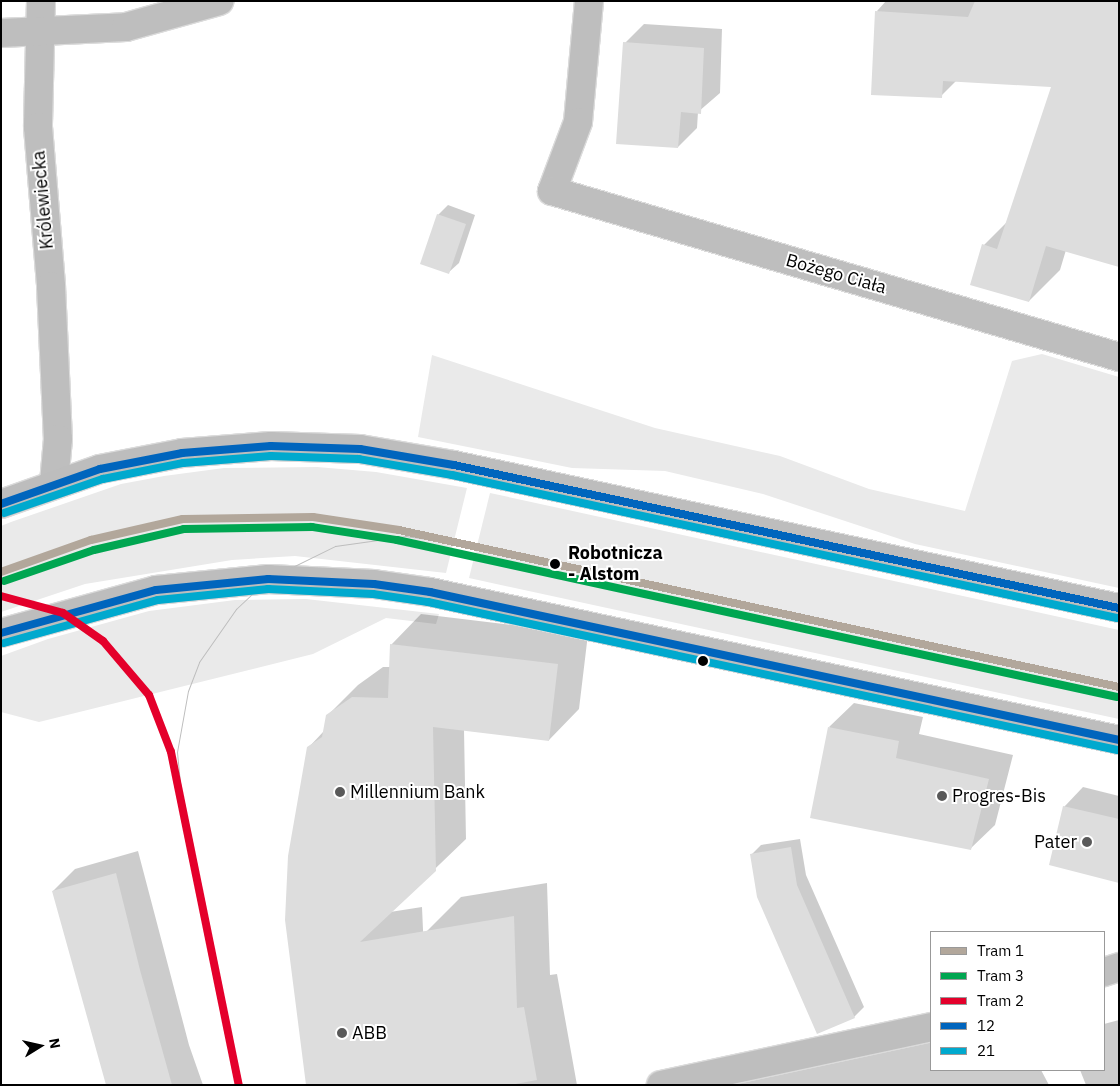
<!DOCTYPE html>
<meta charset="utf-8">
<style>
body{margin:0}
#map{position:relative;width:1120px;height:1086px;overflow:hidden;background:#fff;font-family:"IBM Plex Sans",sans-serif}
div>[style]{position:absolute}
.green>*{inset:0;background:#eaeaea}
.shadow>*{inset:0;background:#0003}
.building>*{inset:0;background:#ddd}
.roads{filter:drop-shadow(1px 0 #dbdbdb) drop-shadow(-1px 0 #dbdbdb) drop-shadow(0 1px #dbdbdb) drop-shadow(0 -1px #dbdbdb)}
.minor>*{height:28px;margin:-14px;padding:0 14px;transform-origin:14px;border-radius:14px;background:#bebebe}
.major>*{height:28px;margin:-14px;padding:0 14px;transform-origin:14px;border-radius:14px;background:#bdbdbd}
.tram>*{height:1px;margin:-0.5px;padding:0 0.5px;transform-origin:0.5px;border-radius:0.5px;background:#bdbdbd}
.bus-1>*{height:8px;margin:-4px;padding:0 4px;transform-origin:4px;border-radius:4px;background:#0065bd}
.bus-2>*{height:8px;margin:-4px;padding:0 4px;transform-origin:4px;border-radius:4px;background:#00a9ce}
.tram-1>*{height:8px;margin:-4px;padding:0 4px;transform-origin:4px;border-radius:4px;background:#b2a79b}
.tram-2>*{height:8px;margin:-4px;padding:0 4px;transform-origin:4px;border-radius:4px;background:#00a651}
.tram-3>*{height:8px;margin:-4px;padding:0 4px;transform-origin:4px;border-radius:4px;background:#e4002b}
.dots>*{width:14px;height:14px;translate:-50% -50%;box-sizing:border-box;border:2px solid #fff;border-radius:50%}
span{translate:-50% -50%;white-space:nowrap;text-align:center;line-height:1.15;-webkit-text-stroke:4px #fff;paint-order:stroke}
.street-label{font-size:18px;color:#000}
.stop-label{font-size:18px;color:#000;font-weight:700}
.left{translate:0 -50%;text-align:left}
.poi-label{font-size:18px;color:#000}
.right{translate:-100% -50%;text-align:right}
.frame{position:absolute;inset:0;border:2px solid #000;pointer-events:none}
.legend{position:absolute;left:930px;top:931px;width:175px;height:140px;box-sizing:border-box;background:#fff;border:1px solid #999;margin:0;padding:6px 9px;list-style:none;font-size:15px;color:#000}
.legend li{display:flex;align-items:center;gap:10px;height:25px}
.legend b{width:25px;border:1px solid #999}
.north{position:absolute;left:15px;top:1021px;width:50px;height:50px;-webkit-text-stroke:4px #fff;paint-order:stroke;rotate:80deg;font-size:14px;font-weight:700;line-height:20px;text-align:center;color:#000}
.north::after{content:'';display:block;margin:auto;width:18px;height:22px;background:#000;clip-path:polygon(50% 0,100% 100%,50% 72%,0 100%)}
</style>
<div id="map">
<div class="green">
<div style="clip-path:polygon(1042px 354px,1119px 377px,1119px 588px,915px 544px,763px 494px,665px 471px,572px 468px,418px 437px,432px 355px,655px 428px,780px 456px,869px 489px,965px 511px,1012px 361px)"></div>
<div style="clip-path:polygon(317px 467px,376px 472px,467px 488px,446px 573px,295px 556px,232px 560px,85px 584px,1px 612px,1px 526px,11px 522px,121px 484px,164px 476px,224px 468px)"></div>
<div style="clip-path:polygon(490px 493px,1119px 630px,1119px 719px,469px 578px)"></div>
<div style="clip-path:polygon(306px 599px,439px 614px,436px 624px,386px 618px,313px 654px,39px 722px,1px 712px,1px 656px,48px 639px,149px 611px,235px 600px)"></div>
</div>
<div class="shadow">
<div style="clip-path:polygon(886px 1px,1119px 1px,1066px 250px,1060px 270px,1029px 301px,984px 245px,1008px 221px,1052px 86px,957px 80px,941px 96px,877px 11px)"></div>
<div style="clip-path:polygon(644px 24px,722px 29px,720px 93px,698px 112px,697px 128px,678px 147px,625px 43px)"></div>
<div style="clip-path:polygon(448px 205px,475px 215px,459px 263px,449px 272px,438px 215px)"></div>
<div style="clip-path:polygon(421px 614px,588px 634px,579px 709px,549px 740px,464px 729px,466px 839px,390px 912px,422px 907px,429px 1065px,307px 1085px,308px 748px,324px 731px,327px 716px,358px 685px,383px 667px,390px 667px,391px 645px)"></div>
<div style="clip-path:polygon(854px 703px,923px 717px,919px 734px,1013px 755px,995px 825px,970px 849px,829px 727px)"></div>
<div style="clip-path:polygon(1083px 787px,1119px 796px,1119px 881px,1064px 807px)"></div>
<div style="clip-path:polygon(800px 839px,806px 875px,864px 1007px,854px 1017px,751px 855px,761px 845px)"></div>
<div style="clip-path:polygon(138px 851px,189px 1045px,203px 1085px,107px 1085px,53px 891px,75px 869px)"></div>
<div style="clip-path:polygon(547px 883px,550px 975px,557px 974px,577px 1085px,455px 1085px,427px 931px,461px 897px)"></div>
<div style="clip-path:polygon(1119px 1020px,1119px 1085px,1086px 1085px,1080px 1070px,1104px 1070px,1104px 1024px)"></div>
<div style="clip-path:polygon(931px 1029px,931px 1070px,1041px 1070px,1049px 1085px,675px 1085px)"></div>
</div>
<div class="building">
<div style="clip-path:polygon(975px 1px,1119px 1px,1119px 267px,1046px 246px,1029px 302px,970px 285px,982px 244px,997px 249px,1051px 87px,943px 81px,942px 98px,871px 95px,875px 11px,968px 17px)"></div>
<div style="clip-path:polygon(623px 42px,704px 48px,701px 114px,681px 112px,678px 148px,616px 144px)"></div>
<div style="clip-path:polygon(437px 214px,466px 224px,449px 274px,420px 264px)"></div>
<div style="clip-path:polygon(390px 644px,558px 664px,549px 741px,433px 727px,436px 871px,360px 942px,514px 916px,517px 1008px,524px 1007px,537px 1080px,510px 1085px,306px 1085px,285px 920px,288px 856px,307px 747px,322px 737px,326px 715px,352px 697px,388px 698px)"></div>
<div style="clip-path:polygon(828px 727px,899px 741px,896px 758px,989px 779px,971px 850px,810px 818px)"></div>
<div style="clip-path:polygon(1063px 806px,1119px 819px,1119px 883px,1049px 865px)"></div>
<div style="clip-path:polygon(791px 847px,797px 885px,855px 1018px,817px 1034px,757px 897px,750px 854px)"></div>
<div style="clip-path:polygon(116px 873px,140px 970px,172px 1085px,106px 1085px,52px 891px)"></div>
</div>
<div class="roads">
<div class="minor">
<div style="left:41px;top:1px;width:126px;rotate:91.4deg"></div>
<div style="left:38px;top:127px;width:160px;rotate:85.3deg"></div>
<div style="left:51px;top:286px;width:153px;rotate:87.4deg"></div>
<div style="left:58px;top:439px;width:44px;rotate:95.2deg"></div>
<div style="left:589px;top:1px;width:121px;rotate:95.2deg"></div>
<div style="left:578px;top:122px;width:74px;rotate:110.6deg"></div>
<div style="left:552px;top:191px;width:591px;rotate:16.32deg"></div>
<div style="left:1px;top:33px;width:125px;rotate:-2.7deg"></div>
<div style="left:126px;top:27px;width:97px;rotate:-15.6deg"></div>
<div style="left:1104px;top:972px;width:16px;rotate:-18deg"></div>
<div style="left:661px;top:1085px;width:276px;rotate:-12.1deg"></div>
</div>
<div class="major">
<div style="left:1px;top:504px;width:105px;rotate:-19.5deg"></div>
<div style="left:100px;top:469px;width:84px;rotate:-11deg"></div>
<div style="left:182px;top:453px;width:89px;rotate:-4.5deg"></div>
<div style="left:271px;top:446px;width:89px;rotate:1.9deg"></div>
<div style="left:360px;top:449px;width:95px;rotate:9.7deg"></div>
<div style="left:454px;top:465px;width:680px;rotate:12.14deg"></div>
<div style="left:1px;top:633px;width:161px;rotate:-15.5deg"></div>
<div style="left:156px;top:590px;width:113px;rotate:-5.6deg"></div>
<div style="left:268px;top:579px;width:106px;rotate:2.7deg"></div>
<div style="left:374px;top:584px;width:57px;rotate:8.1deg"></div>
<div style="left:430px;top:592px;width:705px;rotate:12.12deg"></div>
</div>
</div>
<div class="tram">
<div style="left:182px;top:804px;width:52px;rotate:-95.5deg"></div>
<div style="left:177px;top:752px;width:62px;rotate:-79.8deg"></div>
<div style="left:188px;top:691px;width:31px;rotate:-69deg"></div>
<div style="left:199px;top:662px;width:65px;rotate:-55.1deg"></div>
<div style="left:236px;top:609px;width:44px;rotate:-43.2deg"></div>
<div style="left:268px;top:579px;width:75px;rotate:-26.2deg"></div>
<div style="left:335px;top:546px;width:72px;rotate:-8deg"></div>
<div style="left:406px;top:536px;width:42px;rotate:8.1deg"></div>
</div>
<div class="bus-1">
<div style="left:1px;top:504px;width:105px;rotate:-19.5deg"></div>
<div style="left:100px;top:469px;width:84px;rotate:-11deg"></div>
<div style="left:182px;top:453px;width:89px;rotate:-4.5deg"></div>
<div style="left:271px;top:446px;width:89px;rotate:1.9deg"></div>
<div style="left:360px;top:449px;width:95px;rotate:9.7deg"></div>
<div style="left:454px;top:465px;width:680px;rotate:12.14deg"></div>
<div style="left:1px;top:633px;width:161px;rotate:-15.5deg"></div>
<div style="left:156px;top:590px;width:113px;rotate:-5.6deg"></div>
<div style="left:268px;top:579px;width:106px;rotate:2.7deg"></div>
<div style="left:374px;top:584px;width:57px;rotate:8.1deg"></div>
<div style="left:430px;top:592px;width:705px;rotate:12.12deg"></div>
</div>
<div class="bus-2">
<div style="left:4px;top:513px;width:105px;rotate:-19deg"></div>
<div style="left:103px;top:479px;width:82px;rotate:-11.3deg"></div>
<div style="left:183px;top:463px;width:88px;rotate:-4.5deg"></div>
<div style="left:271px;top:456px;width:88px;rotate:2deg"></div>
<div style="left:359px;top:459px;width:94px;rotate:9.8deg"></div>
<div style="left:452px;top:475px;width:680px;rotate:12.14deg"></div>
<div style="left:4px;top:643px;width:160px;rotate:-15.6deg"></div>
<div style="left:158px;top:600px;width:111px;rotate:-5.7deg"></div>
<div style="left:268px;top:589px;width:105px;rotate:2.7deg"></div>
<div style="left:373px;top:594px;width:56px;rotate:8.3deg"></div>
<div style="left:428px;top:602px;width:705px;rotate:12.12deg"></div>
</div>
<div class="tram-1">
<div style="left:1px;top:572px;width:96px;rotate:-19.6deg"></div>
<div style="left:91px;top:540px;width:94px;rotate:-12.9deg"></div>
<div style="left:183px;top:519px;width:130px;rotate:-0.9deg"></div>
<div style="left:313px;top:517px;width:87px;rotate:8.6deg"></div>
<div style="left:399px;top:530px;width:737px;rotate:12.3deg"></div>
</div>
<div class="tram-2">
<div style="left:4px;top:581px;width:95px;rotate:-19deg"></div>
<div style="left:94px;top:550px;width:92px;rotate:-13.1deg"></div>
<div style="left:184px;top:529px;width:128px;rotate:-0.9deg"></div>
<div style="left:312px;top:527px;width:86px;rotate:8.7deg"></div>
<div style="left:397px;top:540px;width:737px;rotate:12.3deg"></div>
</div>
<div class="tram-3">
<div style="left:1px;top:596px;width:64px;rotate:15.3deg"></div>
<div style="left:63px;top:613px;width:49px;rotate:35deg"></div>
<div style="left:103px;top:641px;width:71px;rotate:49.6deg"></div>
<div style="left:149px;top:695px;width:61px;rotate:68.9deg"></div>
<div style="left:171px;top:752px;width:340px;rotate:78.5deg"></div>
</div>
<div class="dots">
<div style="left:555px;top:564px;background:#000"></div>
<div style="left:703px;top:661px;background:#000"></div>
<div style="left:340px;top:792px;background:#595959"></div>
<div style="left:942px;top:796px;background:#595959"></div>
<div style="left:1087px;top:842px;background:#595959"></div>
<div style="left:342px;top:1033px;background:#595959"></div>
</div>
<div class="street-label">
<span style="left:43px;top:200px;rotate:-95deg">Królewiecka</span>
<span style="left:836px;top:274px;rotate:16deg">Bożego Ciała</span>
</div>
<div class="stop-label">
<span class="left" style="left:568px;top:564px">Robotnicza<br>- Alstom</span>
</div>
<div class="poi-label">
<span class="left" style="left:350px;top:792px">Millennium Bank</span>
<span class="left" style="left:952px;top:796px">Progres-Bis</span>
<span class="right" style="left:1077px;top:842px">Pater</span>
<span class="left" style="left:352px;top:1033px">ABB</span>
</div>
<div class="frame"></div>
<ul class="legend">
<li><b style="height:6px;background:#b2a79b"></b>Tram 1</li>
<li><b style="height:6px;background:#00a651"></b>Tram 3</li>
<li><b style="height:6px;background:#e4002b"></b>Tram 2</li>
<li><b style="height:6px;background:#0065bd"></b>12</li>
<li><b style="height:6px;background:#00a9ce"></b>21</li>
</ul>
<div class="north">N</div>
</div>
